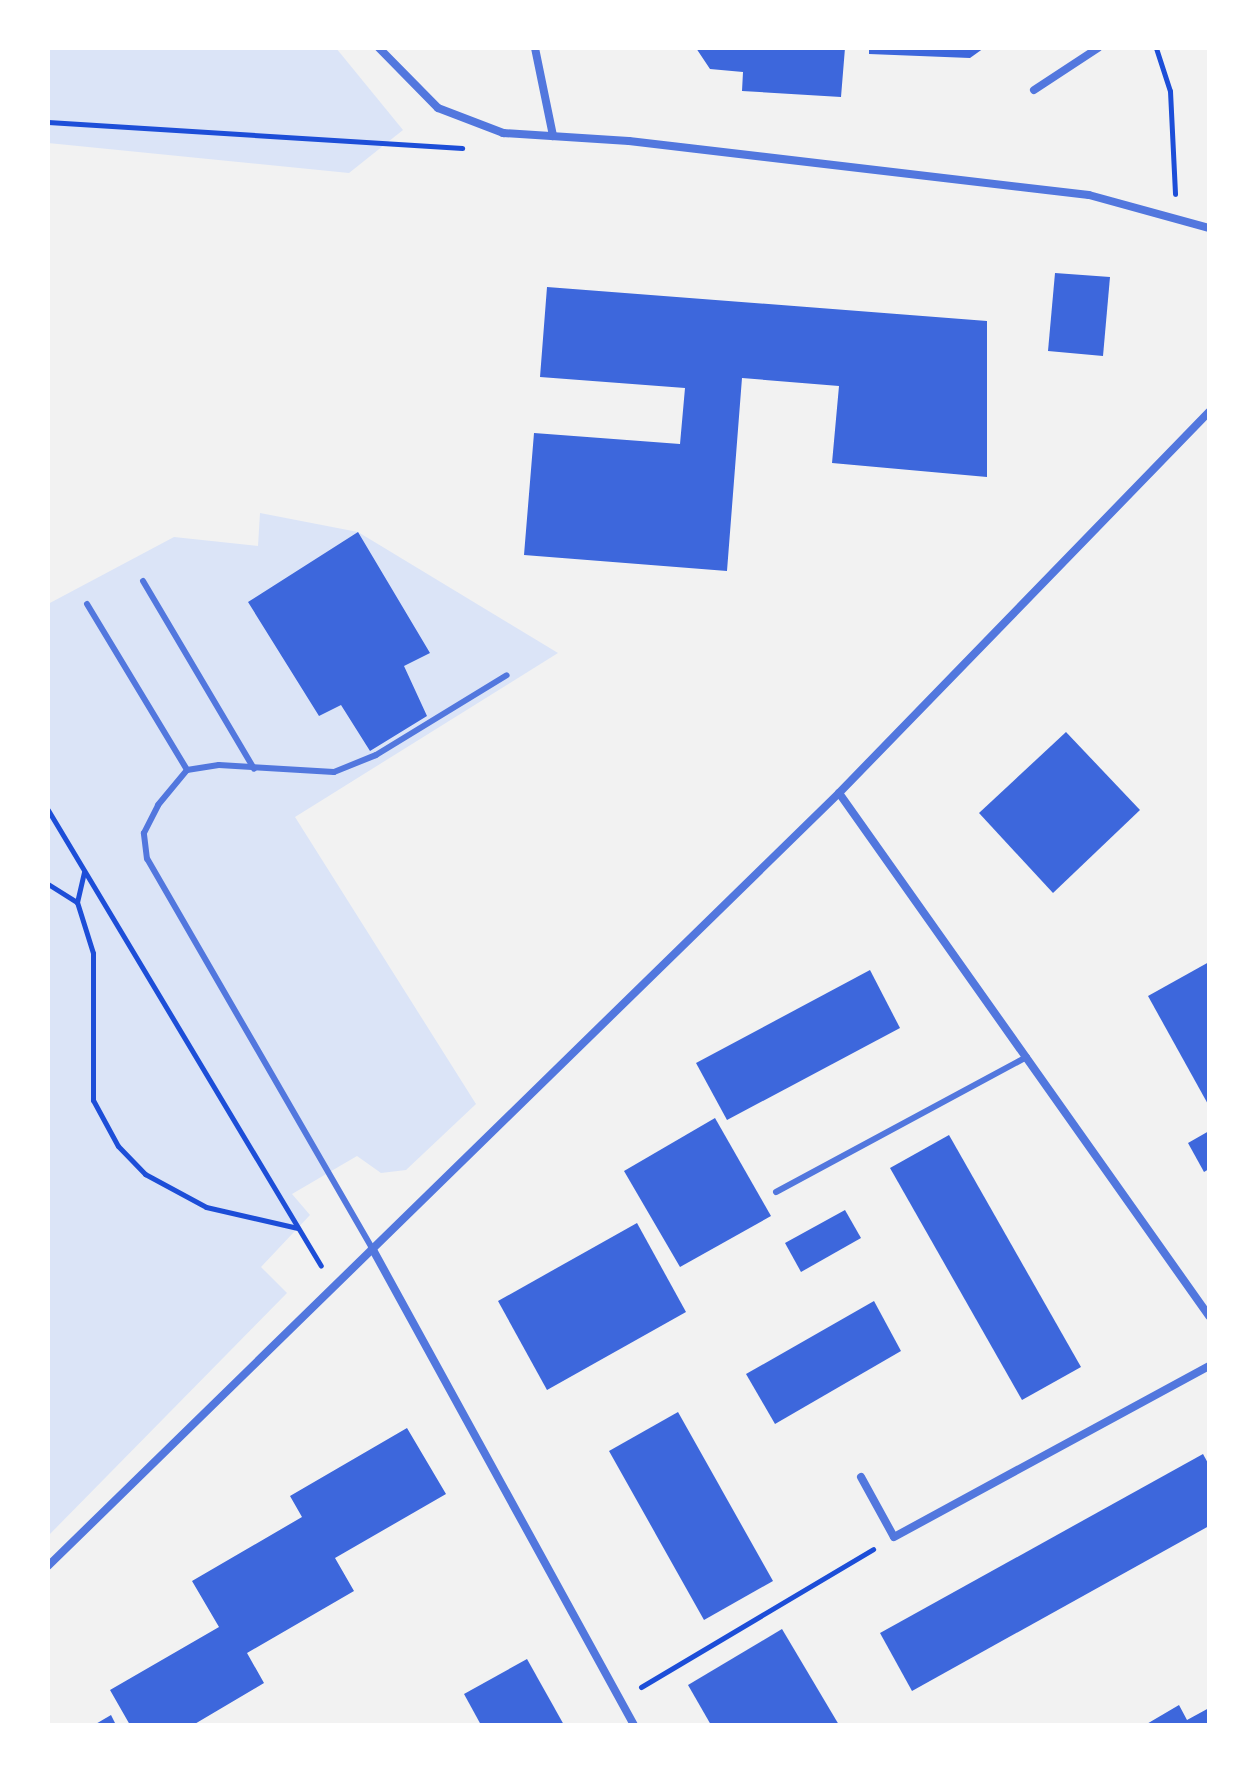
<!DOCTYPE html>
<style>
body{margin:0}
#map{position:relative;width:1257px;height:1773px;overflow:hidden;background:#f2f2f2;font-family:Figtree,sans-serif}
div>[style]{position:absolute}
.green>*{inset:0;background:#dbe4f7}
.building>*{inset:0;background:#3d67dc}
.path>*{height:5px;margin:-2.5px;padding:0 2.5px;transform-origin:2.5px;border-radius:2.5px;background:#1d4ed8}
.service>*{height:6px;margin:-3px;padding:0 3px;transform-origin:3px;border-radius:3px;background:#5277de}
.minor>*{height:8px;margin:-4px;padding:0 4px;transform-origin:4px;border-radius:4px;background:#5277de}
span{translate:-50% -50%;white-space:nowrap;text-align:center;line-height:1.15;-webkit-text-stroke:8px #fff;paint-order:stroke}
.frame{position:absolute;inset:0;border:50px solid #fff;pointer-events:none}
</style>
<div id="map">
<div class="green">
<div style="clip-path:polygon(48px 48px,336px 48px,403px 130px,349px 173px,48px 143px)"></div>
<div style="clip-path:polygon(260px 513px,358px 532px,558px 653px,295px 817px,476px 1104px,406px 1170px,381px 1173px,357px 1156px,292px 1194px,310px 1215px,261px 1267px,287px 1293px,48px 1536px,48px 604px,174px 537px,258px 546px)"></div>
</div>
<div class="building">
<div style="clip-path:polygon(696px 48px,845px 48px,841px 97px,742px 91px,743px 72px,710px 69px)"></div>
<div style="clip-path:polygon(869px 48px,984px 48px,970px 58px,869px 54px)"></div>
<div style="clip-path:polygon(1055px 273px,1110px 277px,1103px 356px,1048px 351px)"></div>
<div style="clip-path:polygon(547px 287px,987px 321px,987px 477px,832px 463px,839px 386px,742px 378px,727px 571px,524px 555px,534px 433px,680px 444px,685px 388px,540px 377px)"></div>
<div style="clip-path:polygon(358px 532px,430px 653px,404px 666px,427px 716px,370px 751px,341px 705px,319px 716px,248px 602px)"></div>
<div style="clip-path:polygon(1066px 732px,1140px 810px,1053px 893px,979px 813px)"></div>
<div style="clip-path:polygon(1209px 962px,1209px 1106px,1148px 996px)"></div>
<div style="clip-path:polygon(870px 970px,900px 1028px,727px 1120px,696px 1063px)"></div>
<div style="clip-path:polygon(715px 1118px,771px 1216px,680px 1267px,624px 1171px)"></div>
<div style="clip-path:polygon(1209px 1131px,1209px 1169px,1204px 1172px,1188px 1143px)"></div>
<div style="clip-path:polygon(949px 1135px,1081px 1367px,1022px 1400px,890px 1168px)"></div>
<div style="clip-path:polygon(845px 1210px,861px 1238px,801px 1272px,785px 1243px)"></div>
<div style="clip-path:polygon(637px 1223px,686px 1312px,547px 1390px,498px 1301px)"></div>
<div style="clip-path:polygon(874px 1301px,901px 1351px,775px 1424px,746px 1374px)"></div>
<div style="clip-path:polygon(678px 1412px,773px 1581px,704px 1620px,609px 1451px)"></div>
<div style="clip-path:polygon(407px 1428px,446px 1494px,335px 1558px,354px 1591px,247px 1653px,264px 1683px,193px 1725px,130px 1725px,110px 1690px,219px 1627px,192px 1581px,302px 1517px,290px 1496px)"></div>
<div style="clip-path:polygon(1203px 1454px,1209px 1465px,1209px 1526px,912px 1691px,880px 1633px)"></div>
<div style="clip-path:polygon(782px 1629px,839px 1725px,711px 1725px,688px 1685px)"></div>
<div style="clip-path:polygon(527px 1659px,564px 1725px,481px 1725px,464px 1694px)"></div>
<div style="clip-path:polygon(1179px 1705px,1187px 1720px,1209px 1708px,1209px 1725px,1145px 1725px)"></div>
<div style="clip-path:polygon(111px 1715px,116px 1725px,94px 1725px)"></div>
</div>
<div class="path">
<div style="left:1156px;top:48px;width:45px;rotate:72deg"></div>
<div style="left:1170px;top:91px;width:103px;rotate:87.2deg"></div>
<div style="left:48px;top:122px;width:415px;rotate:3.6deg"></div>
<div style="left:48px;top:810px;width:531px;rotate:59.09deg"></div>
<div style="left:84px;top:872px;width:31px;rotate:103deg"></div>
<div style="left:77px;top:902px;width:53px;rotate:72.6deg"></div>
<div style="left:93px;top:953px;width:147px;rotate:90deg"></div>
<div style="left:93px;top:1100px;width:52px;rotate:61.5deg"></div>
<div style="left:118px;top:1146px;width:39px;rotate:46deg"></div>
<div style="left:145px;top:1174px;width:69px;rotate:28.4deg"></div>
<div style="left:206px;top:1207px;width:94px;rotate:12.9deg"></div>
<div style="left:48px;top:884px;width:34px;rotate:32deg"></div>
<div style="left:641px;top:1687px;width:270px;rotate:-30.7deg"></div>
</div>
<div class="service">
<div style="left:143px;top:581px;width:218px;rotate:59.4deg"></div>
<div style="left:87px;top:604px;width:194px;rotate:58.9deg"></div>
<div style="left:776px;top:1192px;width:285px;rotate:-28.3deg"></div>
<div style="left:372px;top:1248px;width:449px;rotate:-120deg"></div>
<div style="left:147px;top:859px;width:26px;rotate:-97deg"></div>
<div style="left:144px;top:833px;width:31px;rotate:-63deg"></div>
<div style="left:158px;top:805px;width:45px;rotate:-50.4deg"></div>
<div style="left:187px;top:770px;width:32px;rotate:-9deg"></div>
<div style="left:219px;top:765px;width:115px;rotate:3.5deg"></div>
<div style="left:334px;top:772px;width:45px;rotate:-22deg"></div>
<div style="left:376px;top:755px;width:153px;rotate:-31.4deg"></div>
</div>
<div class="minor">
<div style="left:379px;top:48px;width:84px;rotate:45.5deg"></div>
<div style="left:438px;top:108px;width:70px;rotate:21deg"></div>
<div style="left:503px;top:133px;width:126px;rotate:3.6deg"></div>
<div style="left:629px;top:141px;width:463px;rotate:6.7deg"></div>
<div style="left:1089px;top:195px;width:124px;rotate:15.4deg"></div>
<div style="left:535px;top:48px;width:90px;rotate:78.4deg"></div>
<div style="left:1034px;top:90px;width:77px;rotate:-33.3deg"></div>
<div style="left:839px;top:793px;width:641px;rotate:54.72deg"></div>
<div style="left:372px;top:1248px;width:544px;rotate:61.22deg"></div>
<div style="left:861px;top:1477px;width:68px;rotate:61.2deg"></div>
<div style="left:894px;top:1537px;width:358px;rotate:-28.5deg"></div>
<div style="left:48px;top:1566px;width:1106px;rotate:-44.34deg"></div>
<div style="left:839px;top:793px;width:531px;rotate:-45.84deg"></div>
</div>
<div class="frame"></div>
</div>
